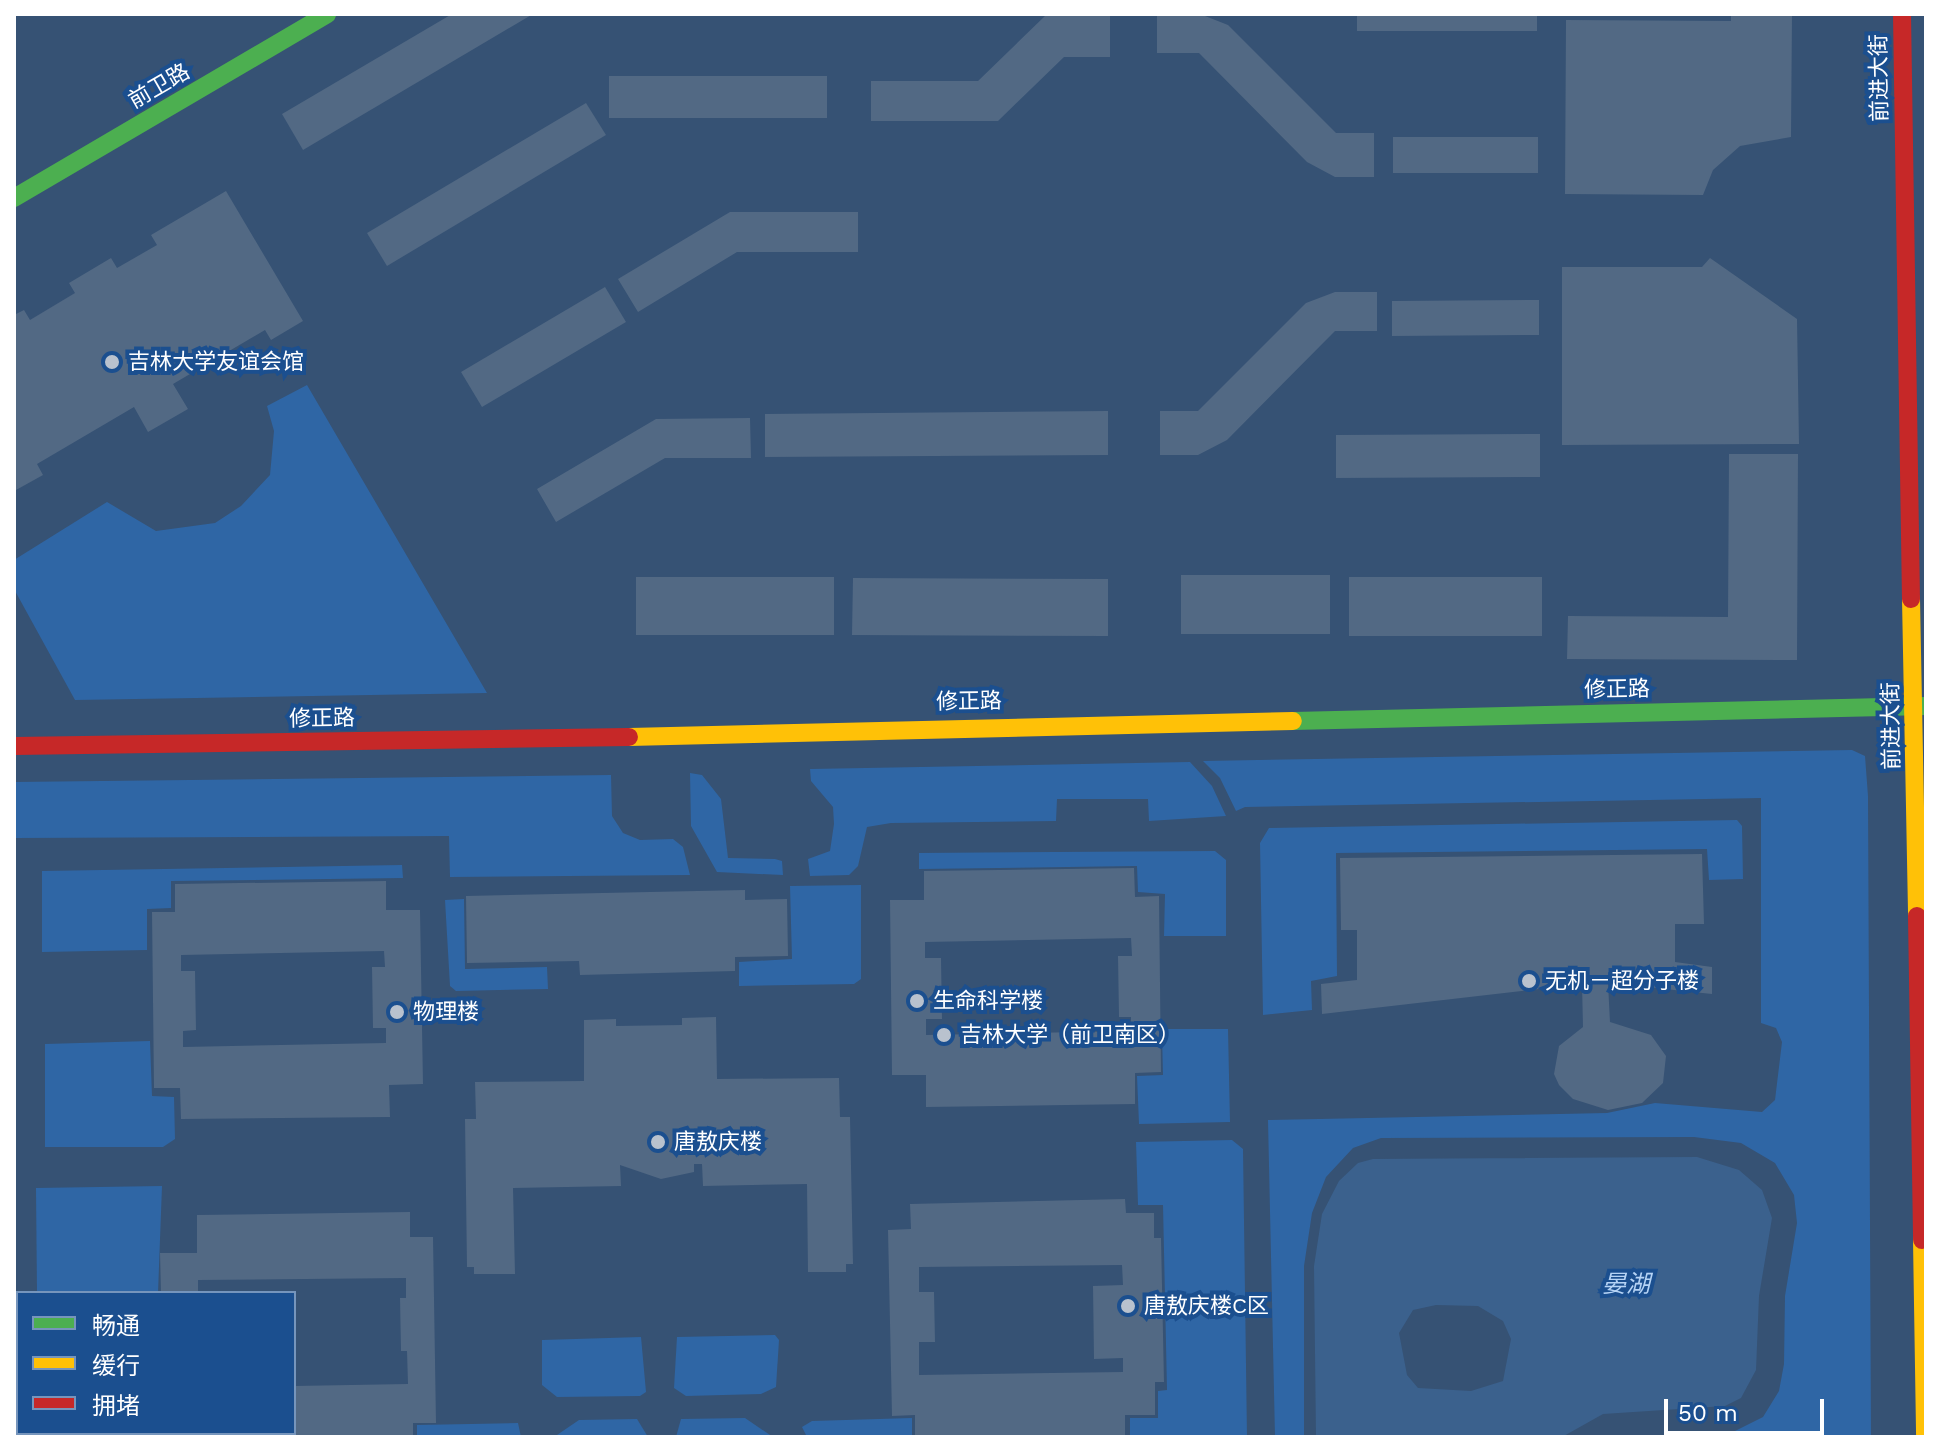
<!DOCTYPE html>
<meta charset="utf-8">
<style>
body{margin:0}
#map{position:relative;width:1940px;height:1451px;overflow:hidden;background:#365274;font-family:"Work Sans","Noto Sans SC",sans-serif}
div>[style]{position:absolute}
.green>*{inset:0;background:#2f66a5}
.water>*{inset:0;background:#3b618d}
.building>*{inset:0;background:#526984}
.fast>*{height:18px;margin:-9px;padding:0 9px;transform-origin:9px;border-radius:9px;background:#4caf50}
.slow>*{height:18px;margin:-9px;padding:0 9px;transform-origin:9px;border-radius:9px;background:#ffc107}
.jam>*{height:18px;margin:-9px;padding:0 9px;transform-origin:9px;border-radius:9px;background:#c62828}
.dots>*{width:22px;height:22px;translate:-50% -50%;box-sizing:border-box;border:4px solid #1b4f8f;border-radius:50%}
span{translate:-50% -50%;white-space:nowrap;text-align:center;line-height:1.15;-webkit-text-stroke:8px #1b4f8f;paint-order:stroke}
.street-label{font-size:22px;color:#fff}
.poi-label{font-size:22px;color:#fff}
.left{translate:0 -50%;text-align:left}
.water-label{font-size:24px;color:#b5d3f5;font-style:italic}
.frame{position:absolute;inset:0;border:16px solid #fff;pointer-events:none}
.legend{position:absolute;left:16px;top:1291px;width:280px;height:144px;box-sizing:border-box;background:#1b4f8f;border:2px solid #7695bc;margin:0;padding:10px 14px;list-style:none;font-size:24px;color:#fff}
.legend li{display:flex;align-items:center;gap:16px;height:40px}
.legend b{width:40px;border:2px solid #7695bc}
.scale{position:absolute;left:1664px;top:1399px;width:160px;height:36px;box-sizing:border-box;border:4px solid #fff;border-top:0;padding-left:10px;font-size:24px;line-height:28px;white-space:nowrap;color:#fff;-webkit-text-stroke:6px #1b4f8f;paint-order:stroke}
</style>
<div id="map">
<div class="green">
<div style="clip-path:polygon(307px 385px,487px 693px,75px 700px,14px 589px,14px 560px,107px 502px,156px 531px,215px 523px,241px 506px,270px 475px,274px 431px,267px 406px)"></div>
<div style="clip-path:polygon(1852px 750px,1865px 756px,1868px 796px,1871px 1437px,1663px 1437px,1735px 1431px,1763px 1417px,1779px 1391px,1784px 1364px,1785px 1296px,1797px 1223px,1794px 1195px,1775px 1163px,1741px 1143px,1694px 1137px,1381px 1138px,1353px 1148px,1326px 1177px,1312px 1213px,1304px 1266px,1304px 1437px,1275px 1437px,1268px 1120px,1607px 1113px,1655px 1103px,1762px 1112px,1775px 1100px,1782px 1042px,1776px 1028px,1761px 1023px,1761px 798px,1245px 807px,1236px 811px,1220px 778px,1203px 761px)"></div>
<div style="clip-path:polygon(1190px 762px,1212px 786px,1226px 816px,1149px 821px,1148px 799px,1057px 799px,1056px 821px,891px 823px,867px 827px,858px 866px,849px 875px,810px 876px,808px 859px,830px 851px,834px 824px,833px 807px,811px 781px,810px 769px)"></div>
<div style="clip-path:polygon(690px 773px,702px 775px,721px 799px,728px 858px,775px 859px,782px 861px,783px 875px,717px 872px,691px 826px)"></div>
<div style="clip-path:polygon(611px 775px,612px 816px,623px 833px,640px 840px,673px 839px,683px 847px,690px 875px,450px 877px,449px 836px,14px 838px,14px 782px)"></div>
<div style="clip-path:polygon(1737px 820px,1742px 826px,1743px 879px,1709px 880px,1707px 849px,1336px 853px,1337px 976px,1311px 981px,1312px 1010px,1263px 1015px,1260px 843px,1269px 828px)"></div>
<div style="clip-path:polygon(1215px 851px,1226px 860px,1226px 936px,1164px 936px,1165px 894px,1138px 892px,1137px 866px,919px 869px,919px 853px)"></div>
<div style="clip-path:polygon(402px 865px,403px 878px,171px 881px,171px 908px,147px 909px,147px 950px,42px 952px,42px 871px)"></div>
<div style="clip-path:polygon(861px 885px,861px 979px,854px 984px,739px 986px,739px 962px,792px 959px,790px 886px)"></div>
<div style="clip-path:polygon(464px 899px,465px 969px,547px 967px,548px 989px,456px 991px,450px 986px,445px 900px)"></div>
<div style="clip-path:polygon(1168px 1029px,1228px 1029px,1230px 1122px,1139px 1124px,1137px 1076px,1163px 1075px,1162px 1034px)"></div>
<div style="clip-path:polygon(150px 1041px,152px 1096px,174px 1097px,175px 1139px,163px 1147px,45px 1147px,45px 1044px)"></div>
<div style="clip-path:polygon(1232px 1140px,1243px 1149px,1247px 1437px,1130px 1437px,1130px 1418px,1158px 1418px,1158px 1391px,1167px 1390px,1163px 1205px,1138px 1205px,1136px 1142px)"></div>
<div style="clip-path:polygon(162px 1186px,158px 1293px,37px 1293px,36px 1188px)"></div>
<div style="clip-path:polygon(775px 1335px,779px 1340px,776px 1387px,761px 1394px,686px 1396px,674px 1388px,677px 1337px)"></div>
<div style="clip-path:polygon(641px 1337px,646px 1392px,640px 1396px,557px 1397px,542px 1385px,542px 1340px)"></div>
<div style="clip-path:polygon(745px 1418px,773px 1437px,676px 1437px,681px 1419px)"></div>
<div style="clip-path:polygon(912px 1418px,912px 1437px,807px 1437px,802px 1427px,812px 1421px)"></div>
<div style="clip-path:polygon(637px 1419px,648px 1437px,554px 1437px,579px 1420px)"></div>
<div style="clip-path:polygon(518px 1423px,521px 1437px,417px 1437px,417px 1425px)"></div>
<div style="clip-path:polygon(39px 1433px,200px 1433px,200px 1437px,39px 1437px)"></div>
</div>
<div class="water">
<div style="clip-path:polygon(evenodd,1697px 1157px,1739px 1170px,1762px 1190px,1772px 1218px,1759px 1296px,1756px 1370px,1741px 1398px,1725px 1406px,1603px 1414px,1562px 1437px,1316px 1437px,1314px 1266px,1322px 1214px,1339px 1181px,1358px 1163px,1373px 1159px,1697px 1157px,1436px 1305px,1478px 1306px,1503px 1321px,1511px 1339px,1503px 1381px,1471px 1391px,1418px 1388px,1407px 1375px,1399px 1333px,1413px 1310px,1436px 1305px)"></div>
</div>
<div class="building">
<div style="clip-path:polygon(452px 14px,533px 14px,303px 150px,282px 114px)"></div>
<div style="clip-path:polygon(1110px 14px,1110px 57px,1064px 57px,998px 121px,871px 121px,871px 81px,978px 81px,1046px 15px)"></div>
<div style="clip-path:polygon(1157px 14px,1200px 14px,1228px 25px,1336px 133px,1374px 133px,1374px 177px,1335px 177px,1307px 162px,1199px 53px,1157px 53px)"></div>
<div style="clip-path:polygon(1357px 14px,1537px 14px,1537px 31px,1357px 31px)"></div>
<div style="clip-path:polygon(1731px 14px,1792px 14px,1791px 137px,1740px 146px,1713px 170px,1703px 195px,1565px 194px,1566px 20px,1731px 21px)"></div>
<div style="clip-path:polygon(609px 76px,827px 76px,827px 118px,609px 118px)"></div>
<div style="clip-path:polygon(586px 103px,606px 135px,387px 266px,367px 233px)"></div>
<div style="clip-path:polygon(1393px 137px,1538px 137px,1538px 173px,1393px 173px)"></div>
<div style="clip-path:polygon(226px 191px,303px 321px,271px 340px,265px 330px,173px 384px,188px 409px,148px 432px,134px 407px,37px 464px,43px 475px,16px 490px,14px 315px,24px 310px,30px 320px,75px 293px,69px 283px,111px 258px,117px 268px,157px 245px,151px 235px)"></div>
<div style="clip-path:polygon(730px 212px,858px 212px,858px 252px,737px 252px,638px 312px,618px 279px)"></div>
<div style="clip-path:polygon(1710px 258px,1797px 319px,1799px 444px,1562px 445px,1562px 267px,1702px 267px)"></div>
<div style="clip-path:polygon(605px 287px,626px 322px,482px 407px,461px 372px)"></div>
<div style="clip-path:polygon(1335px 292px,1377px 292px,1377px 331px,1335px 331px,1227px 440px,1198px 455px,1160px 455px,1160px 411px,1198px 411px,1306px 303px)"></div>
<div style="clip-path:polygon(1539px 300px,1539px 335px,1392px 336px,1392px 301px)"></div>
<div style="clip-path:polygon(1108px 411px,1108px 455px,765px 457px,765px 414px)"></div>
<div style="clip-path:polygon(750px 418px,751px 458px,665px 458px,556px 522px,537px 489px,656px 419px)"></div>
<div style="clip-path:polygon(1540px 434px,1540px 477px,1336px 478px,1336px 435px)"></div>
<div style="clip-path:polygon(1729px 454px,1798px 454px,1797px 660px,1567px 659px,1568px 616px,1728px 617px)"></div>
<div style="clip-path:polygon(1181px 575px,1330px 575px,1330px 634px,1181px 634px)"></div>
<div style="clip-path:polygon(636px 577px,834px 577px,834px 635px,636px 635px)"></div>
<div style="clip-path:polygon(1349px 577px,1542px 577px,1542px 636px,1349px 636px)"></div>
<div style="clip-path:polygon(853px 578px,1108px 579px,1108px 636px,852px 635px)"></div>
<div style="clip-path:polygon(1702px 854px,1704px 924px,1675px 924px,1675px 962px,1712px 967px,1712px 994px,1608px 983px,1610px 1022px,1651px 1035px,1666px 1056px,1663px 1083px,1642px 1103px,1608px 1110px,1573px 1099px,1559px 1085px,1554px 1074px,1559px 1046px,1583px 1027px,1582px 984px,1322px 1014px,1321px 984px,1357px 980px,1357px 930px,1341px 930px,1340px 858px)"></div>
<div style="clip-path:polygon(evenodd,1134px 868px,1135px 897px,1159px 896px,1161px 1072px,1135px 1073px,1135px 1104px,926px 1107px,926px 1075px,892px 1075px,890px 900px,924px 900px,924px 871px,1134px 868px,1131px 938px,1132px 956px,1118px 956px,1119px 1017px,1131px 1017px,1131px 1031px,926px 1035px,926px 1019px,942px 1019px,941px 958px,925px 958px,925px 942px,1131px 938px)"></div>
<div style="clip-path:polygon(evenodd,386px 881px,386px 910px,420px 910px,423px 1084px,389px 1085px,390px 1117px,181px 1119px,180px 1088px,154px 1088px,152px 912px,175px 912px,175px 884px,386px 881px,384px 951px,385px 967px,372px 967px,373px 1028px,386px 1028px,386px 1043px,183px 1047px,183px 1031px,196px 1030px,195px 971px,181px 971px,181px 955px,384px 951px)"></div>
<div style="clip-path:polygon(745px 890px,745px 900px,787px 899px,788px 956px,735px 957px,735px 971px,580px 975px,579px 961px,467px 963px,466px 896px)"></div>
<div style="clip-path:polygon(716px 1017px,717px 1079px,839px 1078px,840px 1117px,850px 1117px,853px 1264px,846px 1264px,846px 1272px,808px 1272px,807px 1184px,703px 1186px,702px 1164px,694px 1164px,694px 1172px,661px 1179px,620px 1165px,621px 1186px,513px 1188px,515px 1274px,474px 1274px,474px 1267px,467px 1267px,465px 1119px,476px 1119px,475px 1082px,584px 1081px,584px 1020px,616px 1019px,616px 1026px,682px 1025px,682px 1018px)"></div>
<div style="clip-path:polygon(evenodd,1125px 1199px,1126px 1213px,1154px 1213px,1154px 1238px,1161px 1238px,1164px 1382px,1155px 1382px,1155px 1415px,1125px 1415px,1125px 1437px,915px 1437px,915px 1415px,892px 1416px,888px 1230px,911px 1229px,910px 1204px,1125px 1199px,1122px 1265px,1123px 1285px,1093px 1286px,1094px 1359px,1123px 1358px,1123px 1372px,919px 1375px,919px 1342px,935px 1342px,934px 1292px,919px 1292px,919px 1267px,1122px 1265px)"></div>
<div style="clip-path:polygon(410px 1212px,410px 1237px,433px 1237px,436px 1423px,413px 1423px,413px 1437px,203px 1437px,203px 1433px,294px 1433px,294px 1386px,408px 1384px,407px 1351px,401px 1351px,400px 1298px,406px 1298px,406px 1278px,198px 1280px,198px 1293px,161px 1293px,160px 1253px,197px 1253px,197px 1215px)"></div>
</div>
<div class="fast">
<div style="left:14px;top:198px;width:363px;rotate:-30.4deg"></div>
<div style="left:1293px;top:721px;width:633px;rotate:-1.36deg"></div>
</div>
<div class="slow">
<div style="left:1911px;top:599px;width:317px;rotate:88.9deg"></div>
<div style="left:629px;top:737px;width:664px;rotate:-1.38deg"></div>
<div style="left:1922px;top:1240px;width:197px;rotate:89.1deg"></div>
</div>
<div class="jam">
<div style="left:1902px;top:14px;width:585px;rotate:89.12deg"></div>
<div style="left:14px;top:746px;width:615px;rotate:-0.84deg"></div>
<div style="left:1917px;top:916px;width:324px;rotate:89.1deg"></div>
</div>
<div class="dots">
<div style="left:112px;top:362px;background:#b9c2ce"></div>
<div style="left:1529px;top:981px;background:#b9c2ce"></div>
<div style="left:917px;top:1001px;background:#b9c2ce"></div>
<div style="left:397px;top:1012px;background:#b9c2ce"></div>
<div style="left:944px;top:1035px;background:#b9c2ce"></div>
<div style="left:658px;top:1142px;background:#b9c2ce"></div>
<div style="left:1128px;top:1306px;background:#b9c2ce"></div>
</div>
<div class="street-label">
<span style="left:1879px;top:78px;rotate:-91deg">前进大街</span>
<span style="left:159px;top:86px;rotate:-30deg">前卫路</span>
<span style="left:1617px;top:689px;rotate:-1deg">修正路</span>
<span style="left:969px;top:701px;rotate:-1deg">修正路</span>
<span style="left:322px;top:718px;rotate:-1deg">修正路</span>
<span style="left:1891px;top:726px;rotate:-91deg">前进大街</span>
</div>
<div class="poi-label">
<span class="left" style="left:128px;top:362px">吉林大学友谊会馆</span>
<span class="left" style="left:1545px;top:981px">无机－超分子楼</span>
<span class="left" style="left:933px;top:1001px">生命科学楼</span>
<span class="left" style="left:413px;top:1012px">物理楼</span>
<span class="left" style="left:960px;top:1035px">吉林大学（前卫南区）</span>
<span class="left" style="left:674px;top:1142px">唐敖庆楼</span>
<span class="left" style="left:1144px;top:1306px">唐敖庆楼C区</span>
</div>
<div class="water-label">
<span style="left:1626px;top:1285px">晏湖</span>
</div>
<div class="frame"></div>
<ul class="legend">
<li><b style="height:10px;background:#4caf50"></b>畅通</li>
<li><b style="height:10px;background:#ffc107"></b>缓行</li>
<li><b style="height:10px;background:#c62828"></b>拥堵</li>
</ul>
<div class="scale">50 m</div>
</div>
